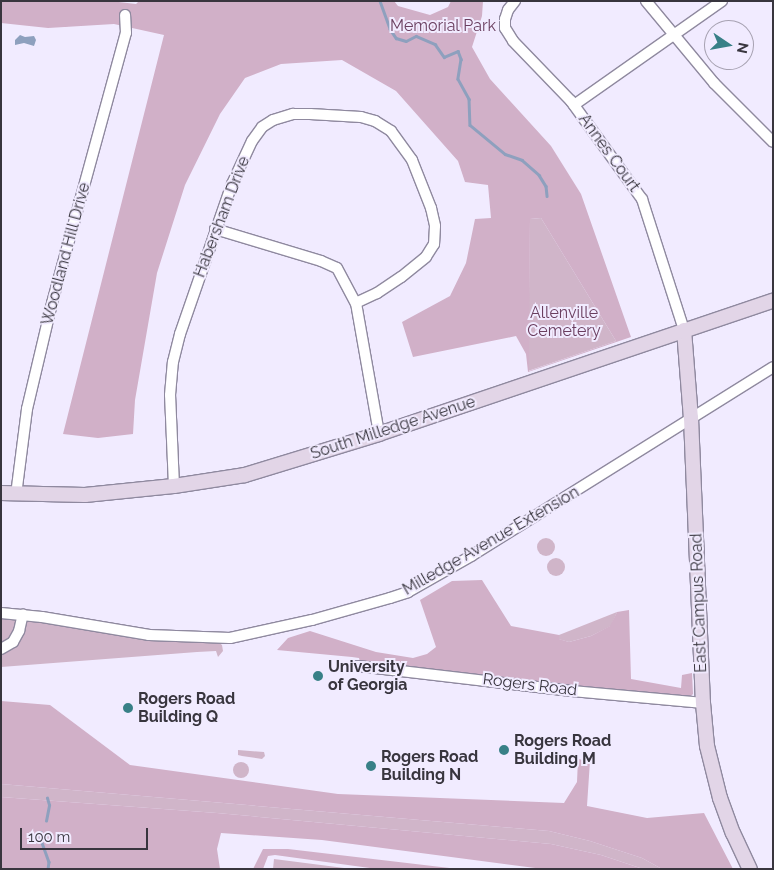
<!DOCTYPE html>
<style>
body{margin:0}
#map{position:relative;width:774px;height:870px;overflow:hidden;background:#f1ebff;font-family:Raleway,sans-serif}
div>[style]{position:absolute}
.green>*{inset:0;background:#d0b5c9}
.round{border-radius:50%}
.forest>*{inset:0;background:#d1b0c8}
.water>*{inset:0;background:#8ea0be}
.stream>*{height:2.5px;margin:-1.25px;padding:0 1.25px;transform-origin:1.25px;border-radius:1.25px;background:#8ea0be}
.roads{filter:drop-shadow(1px 0 #8f899f) drop-shadow(-1px 0 #8f899f) drop-shadow(0 1px #8f899f) drop-shadow(0 -1px #8f899f)}
.street>*{height:10px;margin:-5px;padding:0 5px;transform-origin:5px;border-radius:5px;background:#fff}
.secondary>*{height:14px;margin:-7px;padding:0 7px;transform-origin:7px;border-radius:7px;background:#e2d5e7}
.dots>*{width:14px;height:14px;translate:-50% -50%;box-sizing:border-box;border:2px solid #f1ebff;border-radius:50%}
span{translate:-50% -50%;white-space:nowrap;text-align:center;line-height:1.15;-webkit-text-stroke:4px #f1ebff;paint-order:stroke}
.park-label{font-size:16px;color:#6a3e5f}
.street-label{font-size:16px;color:#38353e}
.poi-label{font-size:16px;color:#38353e;font-weight:700}
.left{translate:0 -50%;text-align:left}
.frame{position:absolute;inset:0;border:2px solid #38353e;pointer-events:none}
.north{position:absolute;left:704px;top:20px;width:50px;height:50px;box-sizing:border-box;background:#f1ebff;border:1px solid #a7a2b2;border-radius:50%;rotate:102deg;font-size:14px;font-weight:700;line-height:20px;text-align:center;color:#38353e}
.north::after{content:'';display:block;margin:auto;width:18px;height:22px;background:#388087;clip-path:polygon(50% 0,100% 100%,50% 72%,0 100%)}
.scale{position:absolute;left:20px;top:828px;width:128px;height:22px;box-sizing:border-box;border:2px solid #38353e;border-top:0;padding-left:6px;font-size:15px;line-height:18px;white-space:nowrap;color:#38353e;-webkit-text-stroke:4px #f1ebff;paint-order:stroke}
</style>
<div id="map">
<div class="green">
<div style="clip-path:polygon(541px 218px,616px 341px,528px 371px,530px 219px)"></div>
<div class="round" style="left:537px;top:538px;width:18px;height:18px"></div>
<div class="round" style="left:547px;top:558px;width:18px;height:18px"></div>
<div style="clip-path:polygon(617px 612px,611px 626px,591px 636px,569px 642px,558px 639px,559px 635px)"></div>
<div style="clip-path:polygon(1px 618px,19px 618px,154px 640px,218px 642px,222px 645px,223px 651px,218px 657px,216px 651px,197px 652px,1px 667px)"></div>
<div style="clip-path:polygon(238px 750px,264px 752px,265px 756px,262px 759px,242px 756px,238px 755px)"></div>
<div class="round" style="left:233px;top:762px;width:16px;height:16px"></div>
<div style="clip-path:polygon(1px 784px,549px 831px,590px 841px,642px 858px,662px 869px,643px 869px,601px 855px,551px 844px,217px 813px,1px 797px)"></div>
<div style="clip-path:polygon(274px 859px,352px 869px,273px 869px)"></div>
</div>
<div class="forest">
<div style="clip-path:polygon(evenodd,1px 1px,110px 1px,136px 4px,139px 1px,394px 1px,398px 6px,430px 15px,448px 7px,451px 1px,483px 1px,482px 16px,472px 47px,490px 79px,551px 146px,581px 194px,631px 337px,528px 372px,526px 354px,516px 336px,413px 357px,402px 322px,450px 296px,466px 263px,475px 219px,491px 218px,488px 185px,465px 182px,458px 161px,396px 91px,342px 60px,281px 64px,245px 78px,220px 114px,185px 185px,157px 273px,135px 400px,133px 434px,98px 438px,63px 434px,164px 35px,114px 24px,48px 28px,1px 23px,1px 1px,541px 218px,616px 341px,529px 371px,530px 219px,541px 218px)"></div>
<div style="clip-path:polygon(482px 580px,511px 626px,559px 635px,559px 639px,569px 642px,591px 636px,610px 626px,617px 612px,629px 610px,631px 679px,681px 688px,682px 675px,692px 673px,693px 694px,689px 698px,360px 662px,359px 658px,352px 657px,277px 650px,288px 638px,310px 631px,376px 652px,413px 658px,427px 654px,436px 647px,420px 600px,452px 581px)"></div>
<div style="clip-path:polygon(1px 701px,50px 705px,130px 765px,338px 794px,564px 803px,577px 782px,578px 759px,590px 761px,587px 806px,647px 818px,704px 813px,733px 869px,662px 869px,642px 858px,590px 841px,549px 831px,1px 784px)"></div>
<div style="clip-path:polygon(1px 797px,217px 813px,551px 844px,601px 855px,643px 869px,543px 869px,322px 840px,221px 833px,217px 849px,220px 869px,1px 869px)"></div>
<div style="clip-path:polygon(263px 849px,288px 849px,458px 869px,377px 869px,275px 855px,268px 856px,263px 869px,253px 869px)"></div>
</div>
<div class="water">
<div style="clip-path:polygon(20px 35px,25px 37px,34px 36px,36px 40px,34px 46px,24px 43px,15px 45px,15px 40px)"></div>
</div>
<div class="stream">
<div style="left:380px;top:1px;width:30px;rotate:70deg"></div>
<div style="left:390px;top:29px;width:11px;rotate:56deg"></div>
<div style="left:396px;top:38px;width:10px;rotate:17deg"></div>
<div style="left:406px;top:41px;width:11px;rotate:-27deg"></div>
<div style="left:416px;top:36px;width:21px;rotate:23deg"></div>
<div style="left:435px;top:44px;width:16px;rotate:55deg"></div>
<div style="left:444px;top:57px;width:15px;rotate:-23deg"></div>
<div style="left:458px;top:51px;width:9px;rotate:69deg"></div>
<div style="left:461px;top:59px;width:20px;rotate:99deg"></div>
<div style="left:458px;top:79px;width:23px;rotate:61deg"></div>
<div style="left:469px;top:99px;width:26px;rotate:88deg"></div>
<div style="left:470px;top:125px;width:45px;rotate:39.6deg"></div>
<div style="left:505px;top:154px;width:18px;rotate:19deg"></div>
<div style="left:522px;top:160px;width:23px;rotate:41deg"></div>
<div style="left:539px;top:175px;width:13px;rotate:58deg"></div>
<div style="left:546px;top:186px;width:10px;rotate:84deg"></div>
<div style="left:46px;top:821px;width:16px;rotate:-79deg"></div>
<div style="left:49px;top:805px;width:7px;rotate:-106deg"></div>
<div style="left:41px;top:832px;width:8px;rotate:90deg"></div>
<div style="left:41px;top:840px;width:23px;rotate:70deg"></div>
<div style="left:49px;top:862px;width:7px;rotate:98deg"></div>
</div>
<div class="roads">
<div class="street">
<div style="left:515px;top:1px;width:11px;rotate:128deg"></div>
<div style="left:508px;top:10px;width:9px;rotate:108deg"></div>
<div style="left:505px;top:19px;width:9px;rotate:90deg"></div>
<div style="left:505px;top:28px;width:15px;rotate:58deg"></div>
<div style="left:513px;top:41px;width:83px;rotate:46deg"></div>
<div style="left:571px;top:101px;width:121px;rotate:54.1deg"></div>
<div style="left:642px;top:199px;width:138px;rotate:72.2deg"></div>
<div style="left:646px;top:1px;width:107px;rotate:50.3deg"></div>
<div style="left:714px;top:83px;width:83px;rotate:45deg"></div>
<div style="left:574px;top:105px;width:181px;rotate:-35.1deg"></div>
<div style="left:215px;top:229px;width:111px;rotate:16.8deg"></div>
<div style="left:321px;top:261px;width:17px;rotate:24deg"></div>
<div style="left:337px;top:268px;width:40px;rotate:62deg"></div>
<div style="left:356px;top:303px;width:133px;rotate:80deg"></div>
<div style="left:174px;top:486px;width:91px;rotate:-92.5deg"></div>
<div style="left:170px;top:395px;width:33px;rotate:-85deg"></div>
<div style="left:173px;top:362px;width:29px;rotate:-76deg"></div>
<div style="left:180px;top:334px;width:159px;rotate:-70.9deg"></div>
<div style="left:232px;top:184px;width:47px;rotate:-65.1deg"></div>
<div style="left:252px;top:141px;width:17px;rotate:-54deg"></div>
<div style="left:262px;top:127px;width:13px;rotate:-32deg"></div>
<div style="left:273px;top:120px;width:21px;rotate:-17deg"></div>
<div style="left:293px;top:114px;width:17px"></div>
<div style="left:310px;top:114px;width:51px;rotate:3.4deg"></div>
<div style="left:361px;top:117px;width:15px;rotate:16deg"></div>
<div style="left:375px;top:121px;width:19px;rotate:32deg"></div>
<div style="left:391px;top:131px;width:36px;rotate:54deg"></div>
<div style="left:412px;top:160px;width:52px;rotate:68.4deg"></div>
<div style="left:431px;top:208px;width:18px;rotate:77deg"></div>
<div style="left:435px;top:226px;width:18px;rotate:93deg"></div>
<div style="left:434px;top:244px;width:15px;rotate:122deg"></div>
<div style="left:426px;top:257px;width:32px;rotate:141deg"></div>
<div style="left:401px;top:277px;width:29px;rotate:146deg"></div>
<div style="left:377px;top:293px;width:23px;rotate:155deg"></div>
<div style="left:16px;top:495px;width:87px;rotate:-82.7deg"></div>
<div style="left:27px;top:409px;width:109px;rotate:-76.7deg"></div>
<div style="left:52px;top:303px;width:280px;rotate:-74.7deg"></div>
<div style="left:126px;top:33px;width:18px;rotate:-93deg"></div>
<div style="left:1px;top:613px;width:41px;rotate:5.6deg"></div>
<div style="left:42px;top:617px;width:109px;rotate:9.5deg"></div>
<div style="left:149px;top:635px;width:81px;rotate:2.1deg"></div>
<div style="left:230px;top:638px;width:84px;rotate:-12.4deg"></div>
<div style="left:312px;top:620px;width:81px;rotate:-15.8deg"></div>
<div style="left:390px;top:598px;width:19px;rotate:-18deg"></div>
<div style="left:408px;top:592px;width:73px;rotate:-29.7deg"></div>
<div style="left:471px;top:556px;width:356px;rotate:-32deg"></div>
<div style="left:1px;top:649px;width:14px;rotate:-30deg"></div>
<div style="left:13px;top:642px;width:13px;rotate:-61deg"></div>
<div style="left:19px;top:631px;width:17px;rotate:-77deg"></div>
<div style="left:358px;top:666px;width:215px;rotate:6.7deg"></div>
<div style="left:572px;top:691px;width:132px;rotate:5.2deg"></div>
</div>
<div class="secondary">
<div style="left:684px;top:330px;width:88px;rotate:85.5deg"></div>
<div style="left:691px;top:418px;width:285px;rotate:87.6deg"></div>
<div style="left:703px;top:703px;width:43px;rotate:84.7deg"></div>
<div style="left:707px;top:746px;width:54px;rotate:76deg"></div>
<div style="left:720px;top:798px;width:37px;rotate:70deg"></div>
<div style="left:733px;top:833px;width:40px;rotate:65deg"></div>
<div style="left:1px;top:493px;width:84px;rotate:1.4deg"></div>
<div style="left:85px;top:495px;width:89px;rotate:-5.8deg"></div>
<div style="left:174px;top:486px;width:72px;rotate:-8.8deg"></div>
<div style="left:245px;top:475px;width:140px;rotate:-17deg"></div>
<div style="left:379px;top:434px;width:416px;rotate:-18.7deg"></div>
</div>
</div>
<div class="dots">
<div style="left:318px;top:676px;background:#388087"></div>
<div style="left:128px;top:708px;background:#388087"></div>
<div style="left:504px;top:750px;background:#388087"></div>
<div style="left:371px;top:766px;background:#388087"></div>
</div>
<div class="park-label">
<span style="left:443px;top:26px">Memorial Park</span>
<span style="left:564px;top:322px">Allenville<br>Cemetery</span>
</div>
<div class="street-label">
<span style="left:609px;top:153px;rotate:54deg">Annes Court</span>
<span style="left:222px;top:217px;rotate:-69deg">Habersham Drive</span>
<span style="left:66px;top:254px;rotate:-75deg">Woodland Hill Drive</span>
<span style="left:393px;top:428px;rotate:-18deg">South Milledge Avenue</span>
<span style="left:491px;top:541px;rotate:-30deg">Milledge Avenue Extension</span>
<span style="left:699px;top:603px;rotate:-92deg">East Campus Road</span>
<span style="left:530px;top:685px;rotate:7deg">Rogers Road</span>
</div>
<div class="poi-label">
<span class="left" style="left:328px;top:676px">University<br>of Georgia</span>
<span class="left" style="left:138px;top:708px">Rogers Road<br>Building Q</span>
<span class="left" style="left:514px;top:750px">Rogers Road<br>Building M</span>
<span class="left" style="left:381px;top:766px">Rogers Road<br>Building N</span>
</div>
<div class="frame"></div>
<div class="north">N</div>
<div class="scale">100 m</div>
</div>
